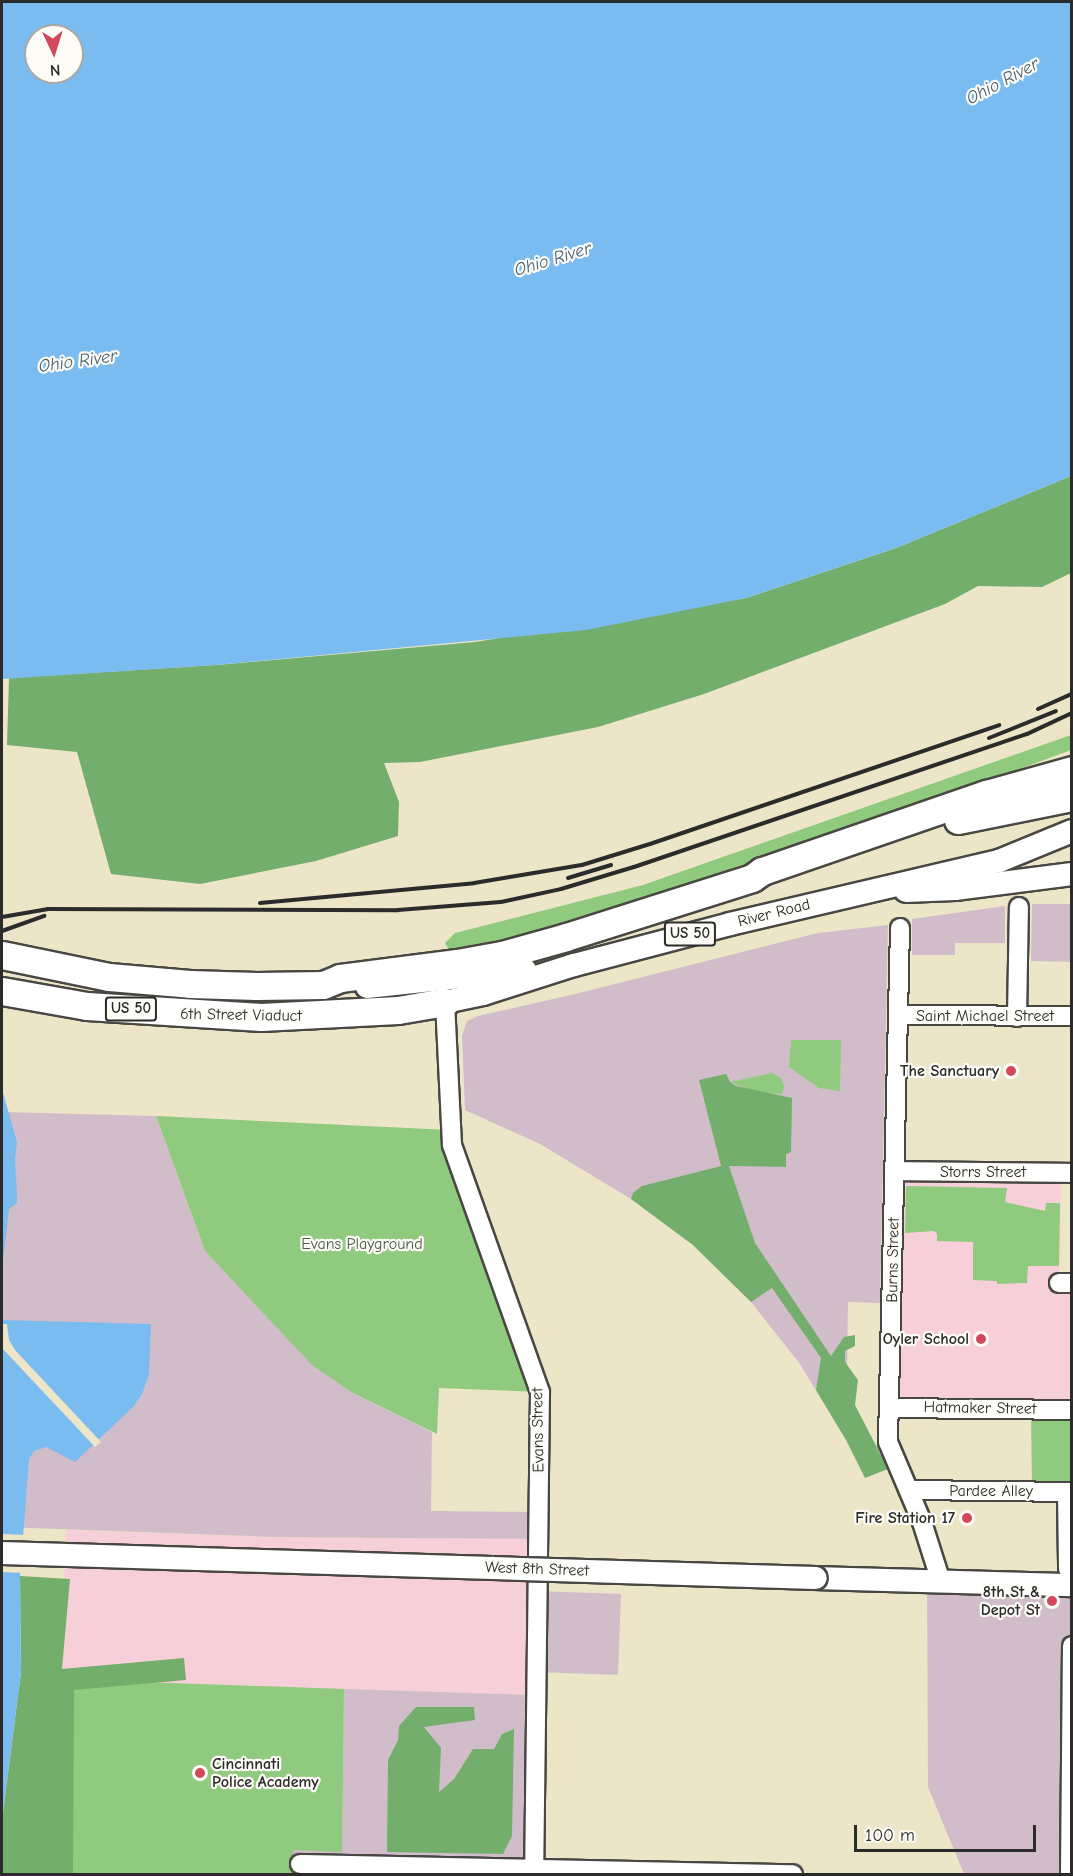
<!DOCTYPE html>
<style>
body{margin:0}
#map{position:relative;width:1073px;height:1876px;overflow:hidden;background:#ede5c7;font-family:"Comic Neue",sans-serif}
div>[style]{position:absolute}
.built>*{inset:0;background:#f6cfd8}
.industrial>*{inset:0;background:#d1bdca}
.green>*{inset:0;background:#90ca7e}
.forest>*{inset:0;background:#74ae6d}
.water>*{inset:0;background:#7bbcf0}
.pier>*{inset:0;background:#ede5c7}
.roads{filter:drop-shadow(2px 0 #484742) drop-shadow(-2px 0 #484742) drop-shadow(0 2px #484742) drop-shadow(0 -2px #484742)}
.minor>*{height:18px;margin:-9px;padding:0 9px;transform-origin:9px;border-radius:9px;background:#fff}
.major>*{height:22px;margin:-11px;padding:0 11px;transform-origin:11px;border-radius:11px;background:#fff}
.highway>*{height:27px;margin:-13.5px;padding:0 13.5px;transform-origin:13.5px;border-radius:13.5px;background:#fff}
.rail>*{height:4px;margin:-2px;padding:0 2px;transform-origin:2px;border-radius:2px;background:#2b2b2b}
.bridges{filter:drop-shadow(2px 0 #484742) drop-shadow(-2px 0 #484742) drop-shadow(0 2px #484742) drop-shadow(0 -2px #484742)}
.major-bridge>*{height:22px;margin:-11px;padding:0 11px;transform-origin:11px;border-radius:11px;background:#fff}
.dots>*{width:16px;height:16px;translate:-50% -50%;box-sizing:border-box;border:3px solid #fdfcf7;border-radius:50%}
span{translate:-50% -50%;white-space:nowrap;text-align:center;line-height:1.15;-webkit-text-stroke:4.5px #fdfcf7;paint-order:stroke}
.shield-label span{padding:2px 4px;background:#fdfcf7;border:2px solid;border-radius:4px;-webkit-text-stroke-width:0}
.shield-label{font-size:15px;color:#2b2b2b;font-weight:700}
.street-label{font-size:16px;color:#2b2b2b}
.poi-label{font-size:16px;color:#2b2b2b;font-weight:700}
.right{translate:-100% -50%;text-align:right}
.left{translate:0 -50%;text-align:left}
.park-label{font-size:16px;color:#495b44}
.water-label{font-size:18px;color:#475e70;font-style:italic}
.frame{position:absolute;inset:0;border:3px solid #2b2b2b;pointer-events:none}
.north{position:absolute;left:24px;top:24px;width:60px;height:60px;box-sizing:border-box;background:#fdfcf7;border:2px solid #a9a8a5;border-radius:50%;rotate:176deg;font-size:16px;font-weight:700;line-height:24px;text-align:center;color:#2b2b2b}
.north::after{content:'';display:block;margin:auto;width:21px;height:27px;background:#d1495b;clip-path:polygon(50% 0,100% 100%,50% 72%,0 100%)}
.scale{position:absolute;left:854px;top:1825px;width:182px;height:27px;box-sizing:border-box;border:3px solid #2b2b2b;border-top:0;padding-left:8px;font-size:18px;line-height:21px;white-space:nowrap;color:#2b2b2b;-webkit-text-stroke:4px #fdfcf7;paint-order:stroke}
</style>
<div id="map">
<div class="built">
<div style="clip-path:polygon(895px 1171px,1063px 1173px,1061px 1188px,1059px 1275px,1071px 1283px,1071px 1410px,889px 1408px)"></div>
<div style="clip-path:polygon(66px 1530px,273px 1537px,538px 1539px,536px 1695px,293px 1850px,293px 1874px,52px 1874px)"></div>
</div>
<div class="industrial">
<div style="clip-path:polygon(1032px 904px,1071px 904px,1071px 962px,1031px 961px)"></div>
<div style="clip-path:polygon(1005px 906px,1005px 943px,955px 943px,955px 955px,912px 955px,912px 919px)"></div>
<div style="clip-path:polygon(888px 925px,880px 1303px,848px 1302px,846px 1440px,800px 1364px,751px 1302px,693px 1245px,631px 1199px,540px 1144px,465px 1110px,462px 1036px,467px 1021px,478px 1016px,575px 994px,818px 933px)"></div>
<div style="clip-path:polygon(2px 1112px,156px 1116px,205px 1251px,353px 1393px,432px 1432px,431px 1511px,538px 1512px,538px 1539px,273px 1537px,2px 1527px)"></div>
<div style="clip-path:polygon(927px 1583px,1071px 1585px,1071px 1874px,964px 1874px,928px 1787px)"></div>
<div style="clip-path:polygon(538px 1591px,621px 1594px,618px 1675px,535px 1672px)"></div>
<div style="clip-path:polygon(344px 1689px,536px 1695px,534px 1870px,793px 1874px,293px 1874px,293px 1850px,342px 1851px)"></div>
</div>
<div class="green">
<div style="clip-path:polygon(1071px 735px,1071px 750px,963px 790px,701px 879px,483px 947px,451px 953px,445px 943px,455px 933px,643px 885px)"></div>
<div style="clip-path:polygon(791px 1040px,841px 1040px,840px 1091px,819px 1088px,789px 1067px)"></div>
<div style="clip-path:polygon(772px 1073px,781px 1078px,784px 1086px,782px 1094px,755px 1092px,730px 1082px)"></div>
<div style="clip-path:polygon(156px 1116px,450px 1130px,540px 1392px,439px 1388px,437px 1434px,353px 1393px,312px 1365px,205px 1251px)"></div>
<div style="clip-path:polygon(906px 1186px,1007px 1188px,1005px 1202px,1045px 1211px,1046px 1203px,1060px 1203px,1059px 1266px,1028px 1266px,1027px 1283px,997px 1284px,997px 1281px,973px 1280px,973px 1242px,937px 1241px,937px 1234px,934px 1231px,905px 1233px)"></div>
<div style="clip-path:polygon(1031px 1409px,1071px 1410px,1071px 1492px,1032px 1491px)"></div>
<div style="clip-path:polygon(60px 1679px,344px 1689px,342px 1852px,293px 1850px,293px 1874px,52px 1874px)"></div>
</div>
<div class="forest">
<div style="clip-path:polygon(1071px 476px,1071px 573px,1042px 587px,978px 586px,945px 604px,704px 694px,598px 727px,420px 762px,384px 763px,399px 802px,398px 836px,316px 861px,200px 884px,111px 874px,77px 752px,7px 745px,9px 678px,216px 665px,475px 642px,746px 598px,896px 548px)"></div>
<div style="clip-path:polygon(726px 1074px,730px 1082px,736px 1086px,792px 1098px,791px 1152px,786px 1154px,786px 1167px,729px 1166px,755px 1243px,831px 1356px,844px 1337px,855px 1335px,855px 1346px,845px 1351px,845px 1362px,858px 1380px,855px 1405px,888px 1469px,865px 1478px,846px 1440px,816px 1390px,821px 1358px,772px 1288px,751px 1302px,693px 1245px,631px 1199px,633px 1193px,642px 1186px,721px 1166px,699px 1080px)"></div>
<div style="clip-path:polygon(20px 1576px,70px 1579px,62px 1669px,184px 1658px,186px 1680px,74px 1690px,73px 1874px,2px 1874px,2px 1820px,21px 1672px)"></div>
<div style="clip-path:polygon(416px 1707px,474px 1707px,475px 1720px,424px 1727px,441px 1748px,439px 1792px,454px 1779px,473px 1749px,494px 1749px,502px 1734px,514px 1729px,512px 1836px,503px 1854px,387px 1852px,388px 1760px,398px 1740px,399px 1726px)"></div>
</div>
<div class="water">
<div style="clip-path:polygon(evenodd,2px 2px,1071px 2px,1071px 476px,896px 548px,746px 598px,586px 630px,216px 665px,2px 679px,2px 2px,36px 36px,72px 36px,72px 72px,36px 72px,36px 36px)"></div>
<div style="clip-path:polygon(2px 1089px,17px 1142px,15px 1160px,17px 1194px,17px 1203px,9px 1209px,2px 1270px)"></div>
<div style="clip-path:polygon(2px 1320px,151px 1324px,149px 1375px,142px 1394px,133px 1407px,75px 1462px,46px 1447px,34px 1451px,29px 1459px,20px 1576px,21px 1672px,2px 1820px)"></div>
</div>
<div class="pier">
<div style="clip-path:polygon(2px 1324px,7px 1324px,9px 1340px,15px 1350px,101px 1442px,95px 1447px,2px 1348px)"></div>
<div style="clip-path:polygon(2px 1534px,26px 1535px,23px 1573px,2px 1572px)"></div>
</div>
<div class="roads">
<div class="minor">
<div style="left:900px;top:928px;width:514px;rotate:91.34deg"></div>
<div style="left:888px;top:1442px;width:87px;rotate:67deg"></div>
<div style="left:922px;top:1522px;width:63px;rotate:72.4deg"></div>
<div style="left:445px;top:1002px;width:143px;rotate:87.2deg"></div>
<div style="left:452px;top:1145px;width:262px;rotate:70.4deg"></div>
<div style="left:540px;top:1392px;width:482px;rotate:90.7deg"></div>
<div style="left:898px;top:1015px;width:174px;rotate:0.3deg"></div>
<div style="left:1017px;top:1017px;width:110px;rotate:-89deg"></div>
<div style="left:895px;top:1171px;width:177px;rotate:0.6deg"></div>
<div style="left:1059px;top:1283px;width:13px"></div>
<div style="left:889px;top:1408px;width:183px;rotate:0.6deg"></div>
<div style="left:910px;top:1490px;width:162px;rotate:0.7deg"></div>
<div style="left:1067px;top:1492px;width:76px;rotate:89.2deg"></div>
<div style="left:1068px;top:1568px;width:15px;rotate:74deg"></div>
<div style="left:300px;top:1864px;width:493px;rotate:1.2deg"></div>
<div style="left:1070px;top:1874px;width:228px;rotate:-89.5deg"></div>
</div>
<div class="major">
<div style="left:906px;top:891px;width:49px;rotate:-2.3deg"></div>
<div style="left:955px;top:889px;width:118px;rotate:-7.3deg"></div>
<div style="left:367px;top:987px;width:159px;rotate:-6.1deg"></div>
<div style="left:445px;top:1002px;width:39px;rotate:-12deg"></div>
<div style="left:483px;top:994px;width:96px;rotate:-17.7deg"></div>
<div style="left:574px;top:965px;width:161px;rotate:-14.7deg"></div>
<div style="left:730px;top:924px;width:276px;rotate:-13.2deg"></div>
<div style="left:999px;top:861px;width:79px;rotate:-22.3deg"></div>
<div style="left:816px;top:1578px;width:256px;rotate:1.6deg"></div>
</div>
<div class="highway">
<div style="left:958px;top:820px;width:116px;rotate:-11.4deg"></div>
<div style="left:2px;top:955px;width:109px;rotate:11.6deg"></div>
<div style="left:109px;top:977px;width:81px;rotate:4.9deg"></div>
<div style="left:190px;top:984px;width:67px;rotate:1.7deg"></div>
<div style="left:257px;top:986px;width:66px;rotate:-0.9deg"></div>
<div style="left:323px;top:985px;width:18px;rotate:-22deg"></div>
<div style="left:340px;top:978px;width:118px;rotate:-7.3deg"></div>
<div style="left:457px;top:963px;width:46px;rotate:-10.1deg"></div>
<div style="left:502px;top:955px;width:66px;rotate:-15.7deg"></div>
<div style="left:566px;top:937px;width:195px;rotate:-17.6deg"></div>
<div style="left:752px;top:878px;width:12px;rotate:-35deg"></div>
<div style="left:762px;top:871px;width:237px;rotate:-19deg"></div>
<div style="left:986px;top:794px;width:89px;rotate:-15.6deg"></div>
<div style="left:2px;top:991px;width:86px;rotate:10deg"></div>
<div style="left:87px;top:1006px;width:174px;rotate:3.6deg"></div>
<div style="left:261px;top:1017px;width:137px;rotate:-2.9deg"></div>
<div style="left:398px;top:1010px;width:48px;rotate:-9.7deg"></div>
</div>
</div>
<div class="rail">
<div style="left:1038px;top:709px;width:37px;rotate:-24deg"></div>
<div style="left:989px;top:738px;width:72px;rotate:-21.9deg"></div>
<div style="left:568px;top:878px;width:45px;rotate:-16.8deg"></div>
<div style="left:260px;top:903px;width:215px;rotate:-5.3deg"></div>
<div style="left:474px;top:883px;width:109px;rotate:-9.5deg"></div>
<div style="left:582px;top:865px;width:71px;rotate:-17.2deg"></div>
<div style="left:650px;top:844px;width:369px;rotate:-18.8deg"></div>
<div style="left:2px;top:917px;width:47px;rotate:-9.9deg"></div>
<div style="left:48px;top:909px;width:350px;rotate:0.2deg"></div>
<div style="left:398px;top:910px;width:103px;rotate:-4.4deg"></div>
<div style="left:501px;top:902px;width:61px;rotate:-12.2deg"></div>
<div style="left:561px;top:889px;width:76px;rotate:-16.8deg"></div>
<div style="left:634px;top:867px;width:415px;rotate:-18.7deg"></div>
<div style="left:1027px;top:734px;width:50px;rotate:-25deg"></div>
<div style="left:2px;top:931px;width:45px;rotate:-19.7deg"></div>
</div>
<div class="bridges">
<div class="major-bridge">
<div style="left:2px;top:1553px;width:814px;rotate:1.76deg"></div>
</div>
</div>
<div class="dots">
<div style="left:1011px;top:1071px;background:#d1495b"></div>
<div style="left:981px;top:1339px;background:#d1495b"></div>
<div style="left:967px;top:1518px;background:#d1495b"></div>
<div style="left:1052px;top:1601px;background:#d1495b"></div>
<div style="left:200px;top:1773px;background:#d1495b"></div>
</div>
<div class="shield-label">
<span style="left:690px;top:934px">US 50</span>
<span style="left:131px;top:1009px">US 50</span>
</div>
<div class="street-label">
<span style="left:774px;top:913px;rotate:-14deg">River Road</span>
<span style="left:241px;top:1015px;rotate:1deg">6th Street Viaduct</span>
<span style="left:985px;top:1016px">Saint Michael Street</span>
<span style="left:983px;top:1172px">Storrs Street</span>
<span style="left:893px;top:1260px;rotate:-89deg">Burns Street</span>
<span style="left:980px;top:1408px;rotate:1deg">Hatmaker Street</span>
<span style="left:538px;top:1430px;rotate:-91deg">Evans Street</span>
<span style="left:991px;top:1491px">Pardee Alley</span>
<span style="left:537px;top:1569px;rotate:2deg">West 8th Street</span>
</div>
<div class="poi-label">
<span class="right" style="left:999px;top:1071px">The Sanctuary</span>
<span class="right" style="left:969px;top:1339px">Oyler School</span>
<span class="right" style="left:955px;top:1518px">Fire Station 17</span>
<span class="right" style="left:1040px;top:1601px">8th St &amp;<br>Depot St</span>
<span class="left" style="left:212px;top:1773px">Cincinnati<br>Police Academy</span>
</div>
<div class="park-label">
<span style="left:362px;top:1244px">Evans Playground</span>
</div>
<div class="water-label">
<span style="left:1003px;top:82px;rotate:-28deg">Ohio River</span>
<span style="left:553px;top:260px;rotate:-17deg">Ohio River</span>
<span style="left:78px;top:362px;rotate:-8deg">Ohio River</span>
</div>
<div class="frame"></div>
<div class="north">N</div>
<div class="scale">100 m</div>
</div>
